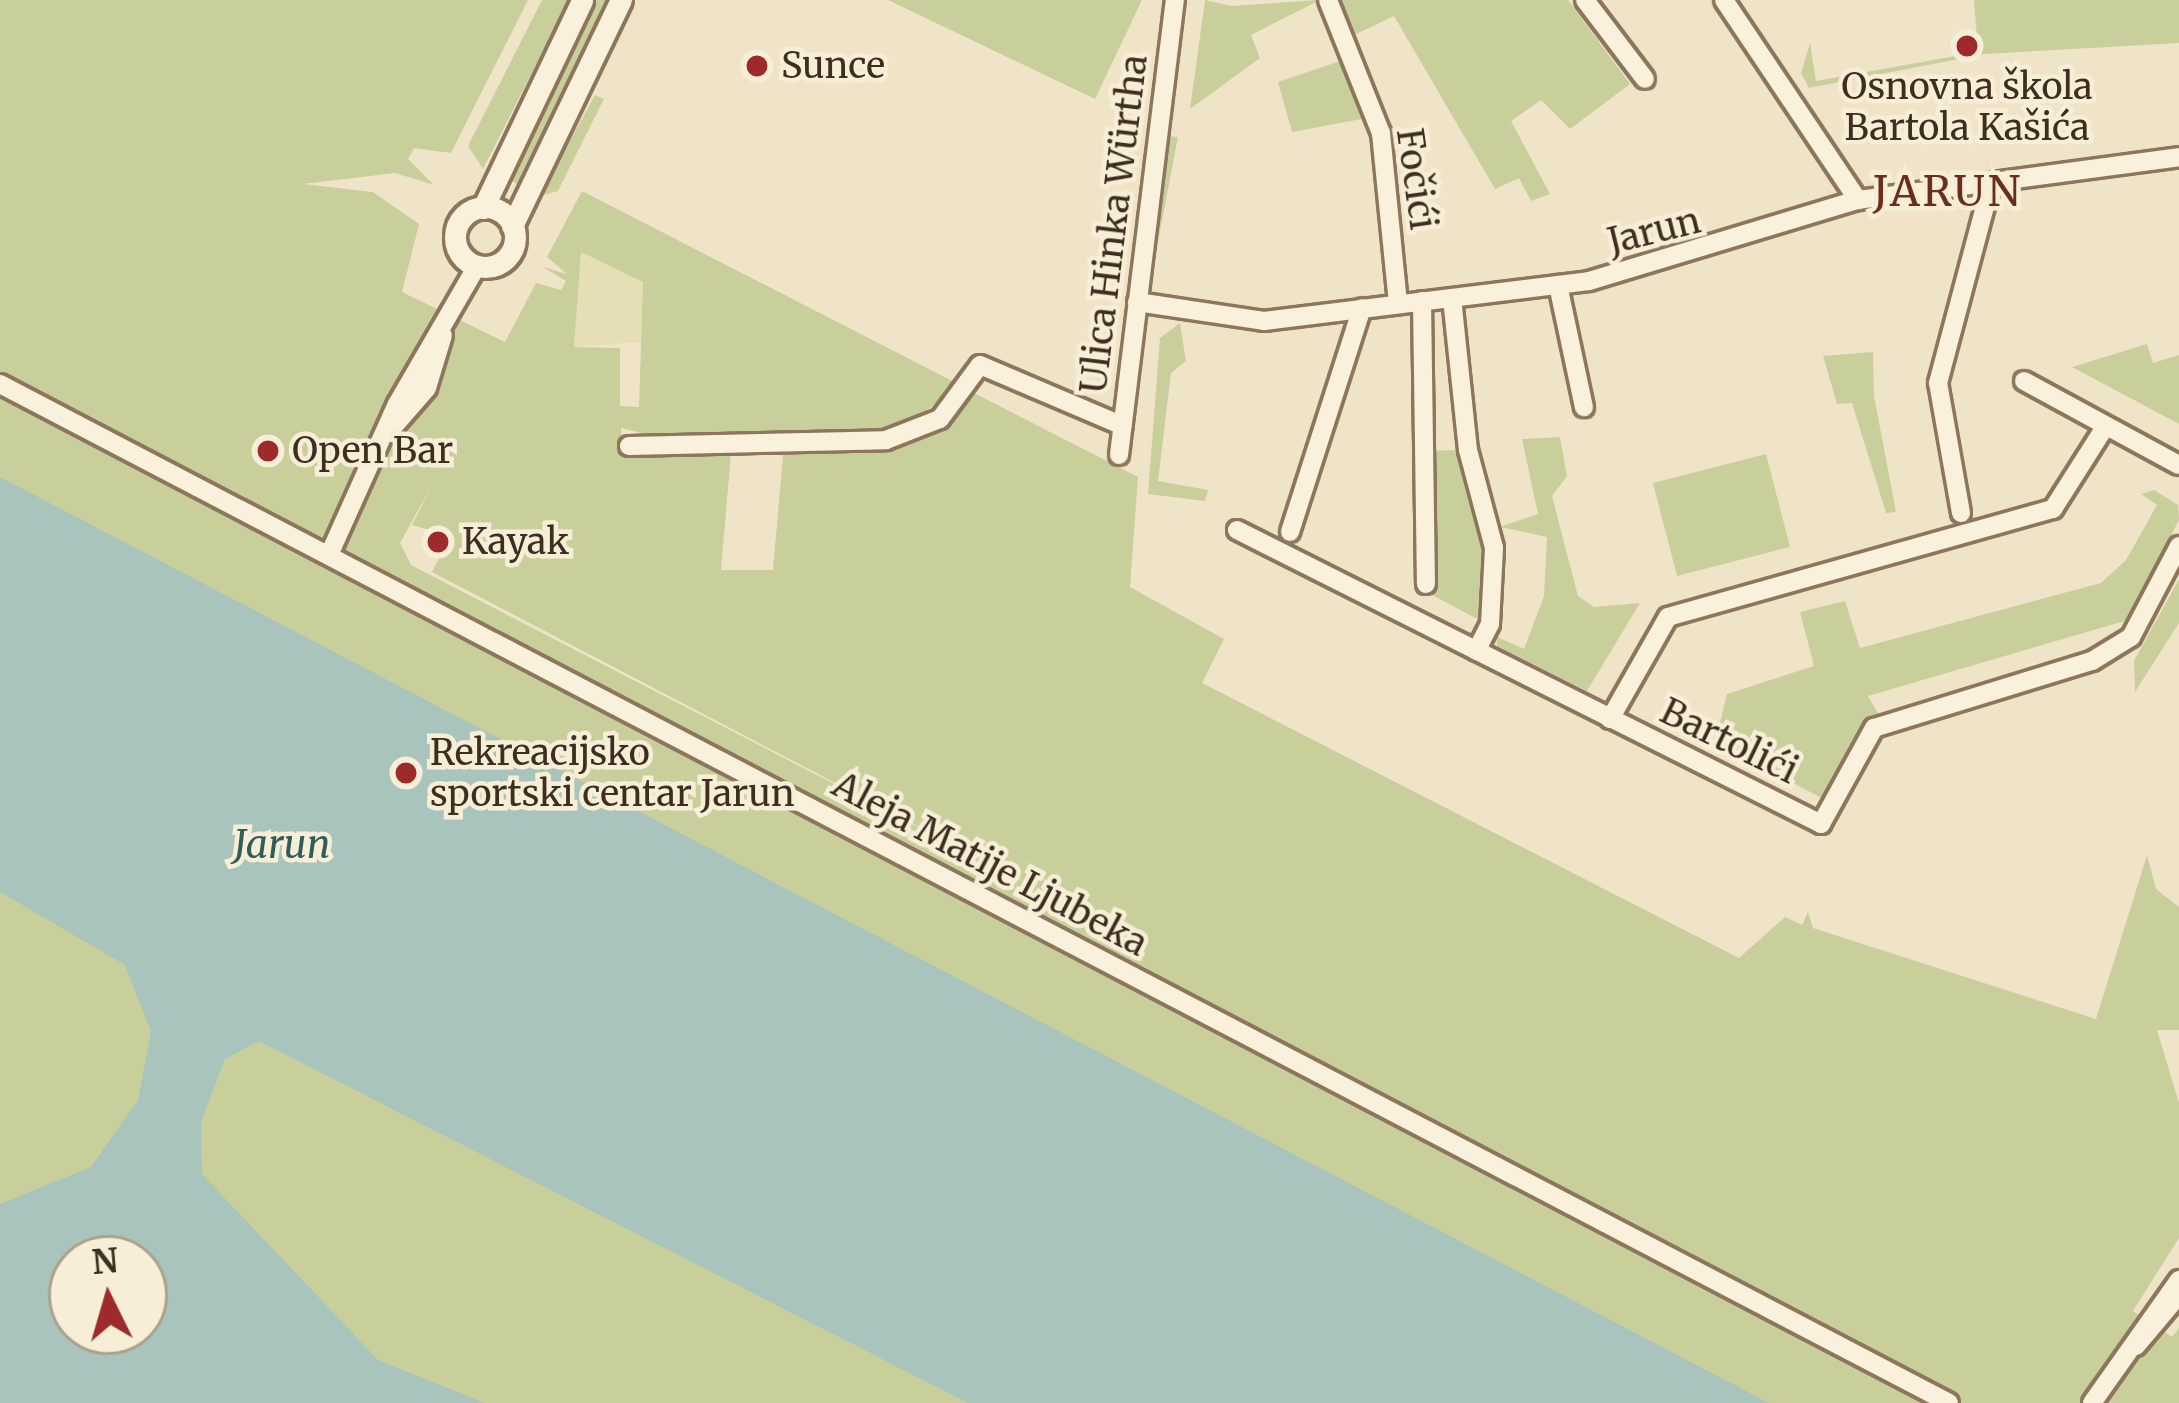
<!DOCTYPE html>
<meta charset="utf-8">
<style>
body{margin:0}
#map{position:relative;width:2179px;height:1403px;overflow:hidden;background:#f0e4c8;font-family:Merriweather,serif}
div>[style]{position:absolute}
.farmland>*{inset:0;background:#e6deb5}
.green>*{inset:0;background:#c9cf9b}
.water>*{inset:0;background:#a9c4bc}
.roads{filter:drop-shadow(3px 0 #8d765c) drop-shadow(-3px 0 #8d765c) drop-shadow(0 3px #8d765c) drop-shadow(0 -3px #8d765c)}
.minor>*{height:18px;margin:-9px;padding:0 9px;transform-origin:9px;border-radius:9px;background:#faf1dc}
.tertiary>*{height:21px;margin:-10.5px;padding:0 10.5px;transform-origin:10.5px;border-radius:10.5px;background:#faf1dc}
.tertiary>.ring{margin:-10.5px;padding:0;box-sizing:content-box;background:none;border:21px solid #faf1dc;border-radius:50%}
.dots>*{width:33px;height:33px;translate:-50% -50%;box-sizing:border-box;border:6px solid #f7eed8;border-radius:50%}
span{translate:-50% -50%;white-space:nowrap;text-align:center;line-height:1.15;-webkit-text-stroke:9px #f7eed8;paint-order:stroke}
.poi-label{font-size:36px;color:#3d2e20}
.left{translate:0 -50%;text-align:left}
.street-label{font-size:36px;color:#3d2e20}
.water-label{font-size:39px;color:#2f5d5a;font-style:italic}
.quarter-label{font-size:42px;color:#6b2e1e;letter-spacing:3px}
.north{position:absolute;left:48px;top:1235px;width:120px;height:120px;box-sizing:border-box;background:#f7eed8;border:3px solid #ada18e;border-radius:50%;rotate:355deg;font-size:33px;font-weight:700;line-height:48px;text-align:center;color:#3d2e20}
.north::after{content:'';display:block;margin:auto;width:42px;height:54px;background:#9e2a2b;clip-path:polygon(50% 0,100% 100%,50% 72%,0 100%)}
</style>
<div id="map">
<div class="farmland">
<div style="clip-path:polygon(581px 252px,643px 282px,642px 342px,574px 347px)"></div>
</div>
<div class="green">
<div style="clip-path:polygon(evenodd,0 0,528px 0,451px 153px,414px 148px,408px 159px,434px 185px,395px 173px,303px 184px,373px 192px,419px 224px,402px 292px,505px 342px,536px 283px,561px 290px,566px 281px,543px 267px,567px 274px,547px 257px,582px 191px,962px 386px,894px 432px,663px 438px,621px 428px,621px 453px,731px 453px,721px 570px,773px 570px,783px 455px,887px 444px,942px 424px,974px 393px,1138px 477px,1130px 587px,1224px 639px,1202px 683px,1739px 958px,1785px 917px,1802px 925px,1808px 912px,1813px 928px,2096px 1019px,2147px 855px,2156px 889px,2179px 907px,2179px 1030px,2157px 1030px,2179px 1103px,2179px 1238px,2133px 1311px,2172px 1337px,2179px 1328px,2179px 1403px,0 1403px,0 0,581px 252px,643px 282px,639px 407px,620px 406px,620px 348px,574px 347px,581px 252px,0 0,432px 485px,412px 525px,451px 536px,432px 572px,1078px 910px,411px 565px,400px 543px,432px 485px,0 0,72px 1259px,144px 1259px,144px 1331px,72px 1331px,72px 1259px)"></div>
<div style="clip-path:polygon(542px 0,569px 0,483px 169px,468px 146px)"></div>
<div style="clip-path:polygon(593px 0,609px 0,517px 184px,512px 181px)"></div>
<div style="clip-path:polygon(888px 0,1142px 0,1095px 99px)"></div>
<div style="clip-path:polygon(1205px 0,1231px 6px,1320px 0,1251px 35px,1260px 58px,1190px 109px)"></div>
<div style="clip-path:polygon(1336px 0,1568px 0,1630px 84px,1570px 129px,1541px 100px,1511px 121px,1550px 194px,1531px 201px,1519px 178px,1495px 189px,1394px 16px,1352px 36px)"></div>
<div style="clip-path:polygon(1974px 0,2179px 0,2179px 43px,1985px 54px,1809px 88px,1801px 73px,1810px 43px,1816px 81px,1978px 52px)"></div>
<div style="clip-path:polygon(1346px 59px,1367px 118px,1292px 132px,1278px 82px)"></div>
<div style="clip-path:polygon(595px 95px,604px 99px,558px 191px,540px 196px)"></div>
<div style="clip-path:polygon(1167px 136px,1178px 137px,1152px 273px,1151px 264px)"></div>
<div style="clip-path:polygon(1180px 323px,1186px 361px,1171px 373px,1158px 481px,1208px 490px,1205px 501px,1148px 494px,1160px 338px)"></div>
<div style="clip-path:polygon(2147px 344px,2153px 363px,2179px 355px,2179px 424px,2072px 367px)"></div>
<div style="clip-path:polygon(1873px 352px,1874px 396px,1896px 512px,1886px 513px,1852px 403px,1837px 404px,1823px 356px)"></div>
<div style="clip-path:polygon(1560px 437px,1567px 476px,1552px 496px,1578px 596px,1594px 607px,1640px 603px,1587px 691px,1497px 646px,1497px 637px,1524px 649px,1544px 596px,1547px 537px,1500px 527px,1538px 514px,1522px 439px)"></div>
<div style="clip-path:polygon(1461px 450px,1482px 525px,1481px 621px,1417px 587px,1432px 584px,1423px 451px)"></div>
<div style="clip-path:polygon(1766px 454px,1790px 547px,1677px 576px,1653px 483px)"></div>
<div style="clip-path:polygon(2154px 490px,2178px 505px,2179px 520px,2128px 620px,1868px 696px,1879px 715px,1857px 732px,1822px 798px,1715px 743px,1727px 694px,1814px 666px,1800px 612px,1845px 601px,1860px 648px,2101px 583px,2126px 560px,2157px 505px,2141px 494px)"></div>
<div style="clip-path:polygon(2179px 579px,2179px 623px,2135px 692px,2134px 661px)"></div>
</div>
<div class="water">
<div style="clip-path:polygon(evenodd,0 477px,1769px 1403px,968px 1403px,259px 1041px,225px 1059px,201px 1122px,202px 1174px,378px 1360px,485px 1403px,0 1403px,0 1204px,91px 1167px,138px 1100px,151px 1032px,125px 965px,0 892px,0 477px,72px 1259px,144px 1259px,144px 1331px,72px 1331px,72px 1259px)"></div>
</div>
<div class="roads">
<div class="minor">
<div style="left:1328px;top:0;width:143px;rotate:68.3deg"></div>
<div style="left:1381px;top:133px;width:172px;rotate:84.3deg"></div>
<div style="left:1585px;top:0;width:99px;rotate:52.8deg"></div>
<div style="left:1724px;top:0;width:241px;rotate:56.2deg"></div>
<div style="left:1558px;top:285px;width:125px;rotate:78deg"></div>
<div style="left:1452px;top:298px;width:153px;rotate:84deg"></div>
<div style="left:1468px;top:450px;width:101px;rotate:75.1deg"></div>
<div style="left:1494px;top:548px;width:76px;rotate:93deg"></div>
<div style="left:1490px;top:624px;width:30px;rotate:117deg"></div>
<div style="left:1422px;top:301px;width:283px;rotate:89.2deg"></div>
<div style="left:1137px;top:302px;width:128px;rotate:8.5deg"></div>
<div style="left:1264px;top:321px;width:327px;rotate:-7deg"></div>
<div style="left:1589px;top:281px;width:281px;rotate:-16.8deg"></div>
<div style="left:1858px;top:200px;width:324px;rotate:-7.6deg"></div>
<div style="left:2024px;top:381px;width:176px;rotate:28.5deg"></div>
<div style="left:0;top:384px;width:2199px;rotate:27.6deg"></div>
<div style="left:394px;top:426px;width:50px;rotate:-49deg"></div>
<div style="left:427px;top:388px;width:55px;rotate:-73.2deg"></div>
<div style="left:629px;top:446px;width:257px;rotate:-1.3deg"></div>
<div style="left:886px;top:440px;width:58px;rotate:-21.3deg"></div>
<div style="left:940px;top:419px;width:67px;rotate:-53.5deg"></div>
<div style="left:980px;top:365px;width:155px;rotate:23.1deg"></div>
<div style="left:1119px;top:455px;width:458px;rotate:-83deg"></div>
<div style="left:1961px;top:513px;width:132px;rotate:-100deg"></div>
<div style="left:1938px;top:383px;width:206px;rotate:-75.1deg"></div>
<div style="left:1237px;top:530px;width:654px;rotate:26.72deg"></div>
<div style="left:1821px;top:824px;width:110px;rotate:-61.1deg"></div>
<div style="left:1874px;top:728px;width:228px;rotate:-17.1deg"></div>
<div style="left:2092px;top:661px;width:46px;rotate:-31.6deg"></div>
<div style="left:2131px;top:637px;width:103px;rotate:-62.2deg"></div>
<div style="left:1290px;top:532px;width:235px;rotate:-72.2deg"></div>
<div style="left:329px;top:555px;width:166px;rotate:-65.8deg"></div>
<div style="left:397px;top:404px;width:160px;rotate:-59.9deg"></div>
<div style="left:1610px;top:719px;width:117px;rotate:-60.4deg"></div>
<div style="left:1668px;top:617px;width:400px;rotate:-15.7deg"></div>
<div style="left:2053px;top:509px;width:97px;rotate:-57.6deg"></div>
<div style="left:2136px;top:1346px;width:67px;rotate:-49.9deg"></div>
<div style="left:2092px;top:1403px;width:151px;rotate:-54.7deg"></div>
</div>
<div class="tertiary">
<div class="ring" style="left:455px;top:207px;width:39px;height:39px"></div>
<div style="left:483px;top:208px;width:230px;rotate:-64.5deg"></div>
<div style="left:512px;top:226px;width:251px;rotate:-64.3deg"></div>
</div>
</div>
<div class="dots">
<div style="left:1967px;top:46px;background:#9e2a2b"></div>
<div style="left:757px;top:66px;background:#9e2a2b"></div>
<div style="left:268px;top:451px;background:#9e2a2b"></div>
<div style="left:438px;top:542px;background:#9e2a2b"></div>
<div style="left:406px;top:773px;background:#9e2a2b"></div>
</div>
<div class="poi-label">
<span class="left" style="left:781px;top:66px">Sunce</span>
<span style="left:1967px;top:107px">Osnovna škola<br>Bartola Kašića</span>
<span class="left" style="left:292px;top:451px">Open Bar</span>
<span class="left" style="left:462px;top:542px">Kayak</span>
<span class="left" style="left:430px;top:773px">Rekreacijsko<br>sportski centar Jarun</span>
</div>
<div class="street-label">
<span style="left:1416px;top:179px;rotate:82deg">Fočići</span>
<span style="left:1114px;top:224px;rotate:-83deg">Ulica Hinka Würtha</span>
<span style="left:1654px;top:231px;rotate:-14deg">Jarun</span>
<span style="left:1729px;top:741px;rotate:26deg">Bartolići</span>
<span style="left:990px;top:864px;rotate:28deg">Aleja Matije Ljubeka</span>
</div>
<div class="water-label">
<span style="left:282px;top:845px">Jarun</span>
</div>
<div class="quarter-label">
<span style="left:1948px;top:191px">JARUN</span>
</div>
<div class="north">N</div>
</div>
